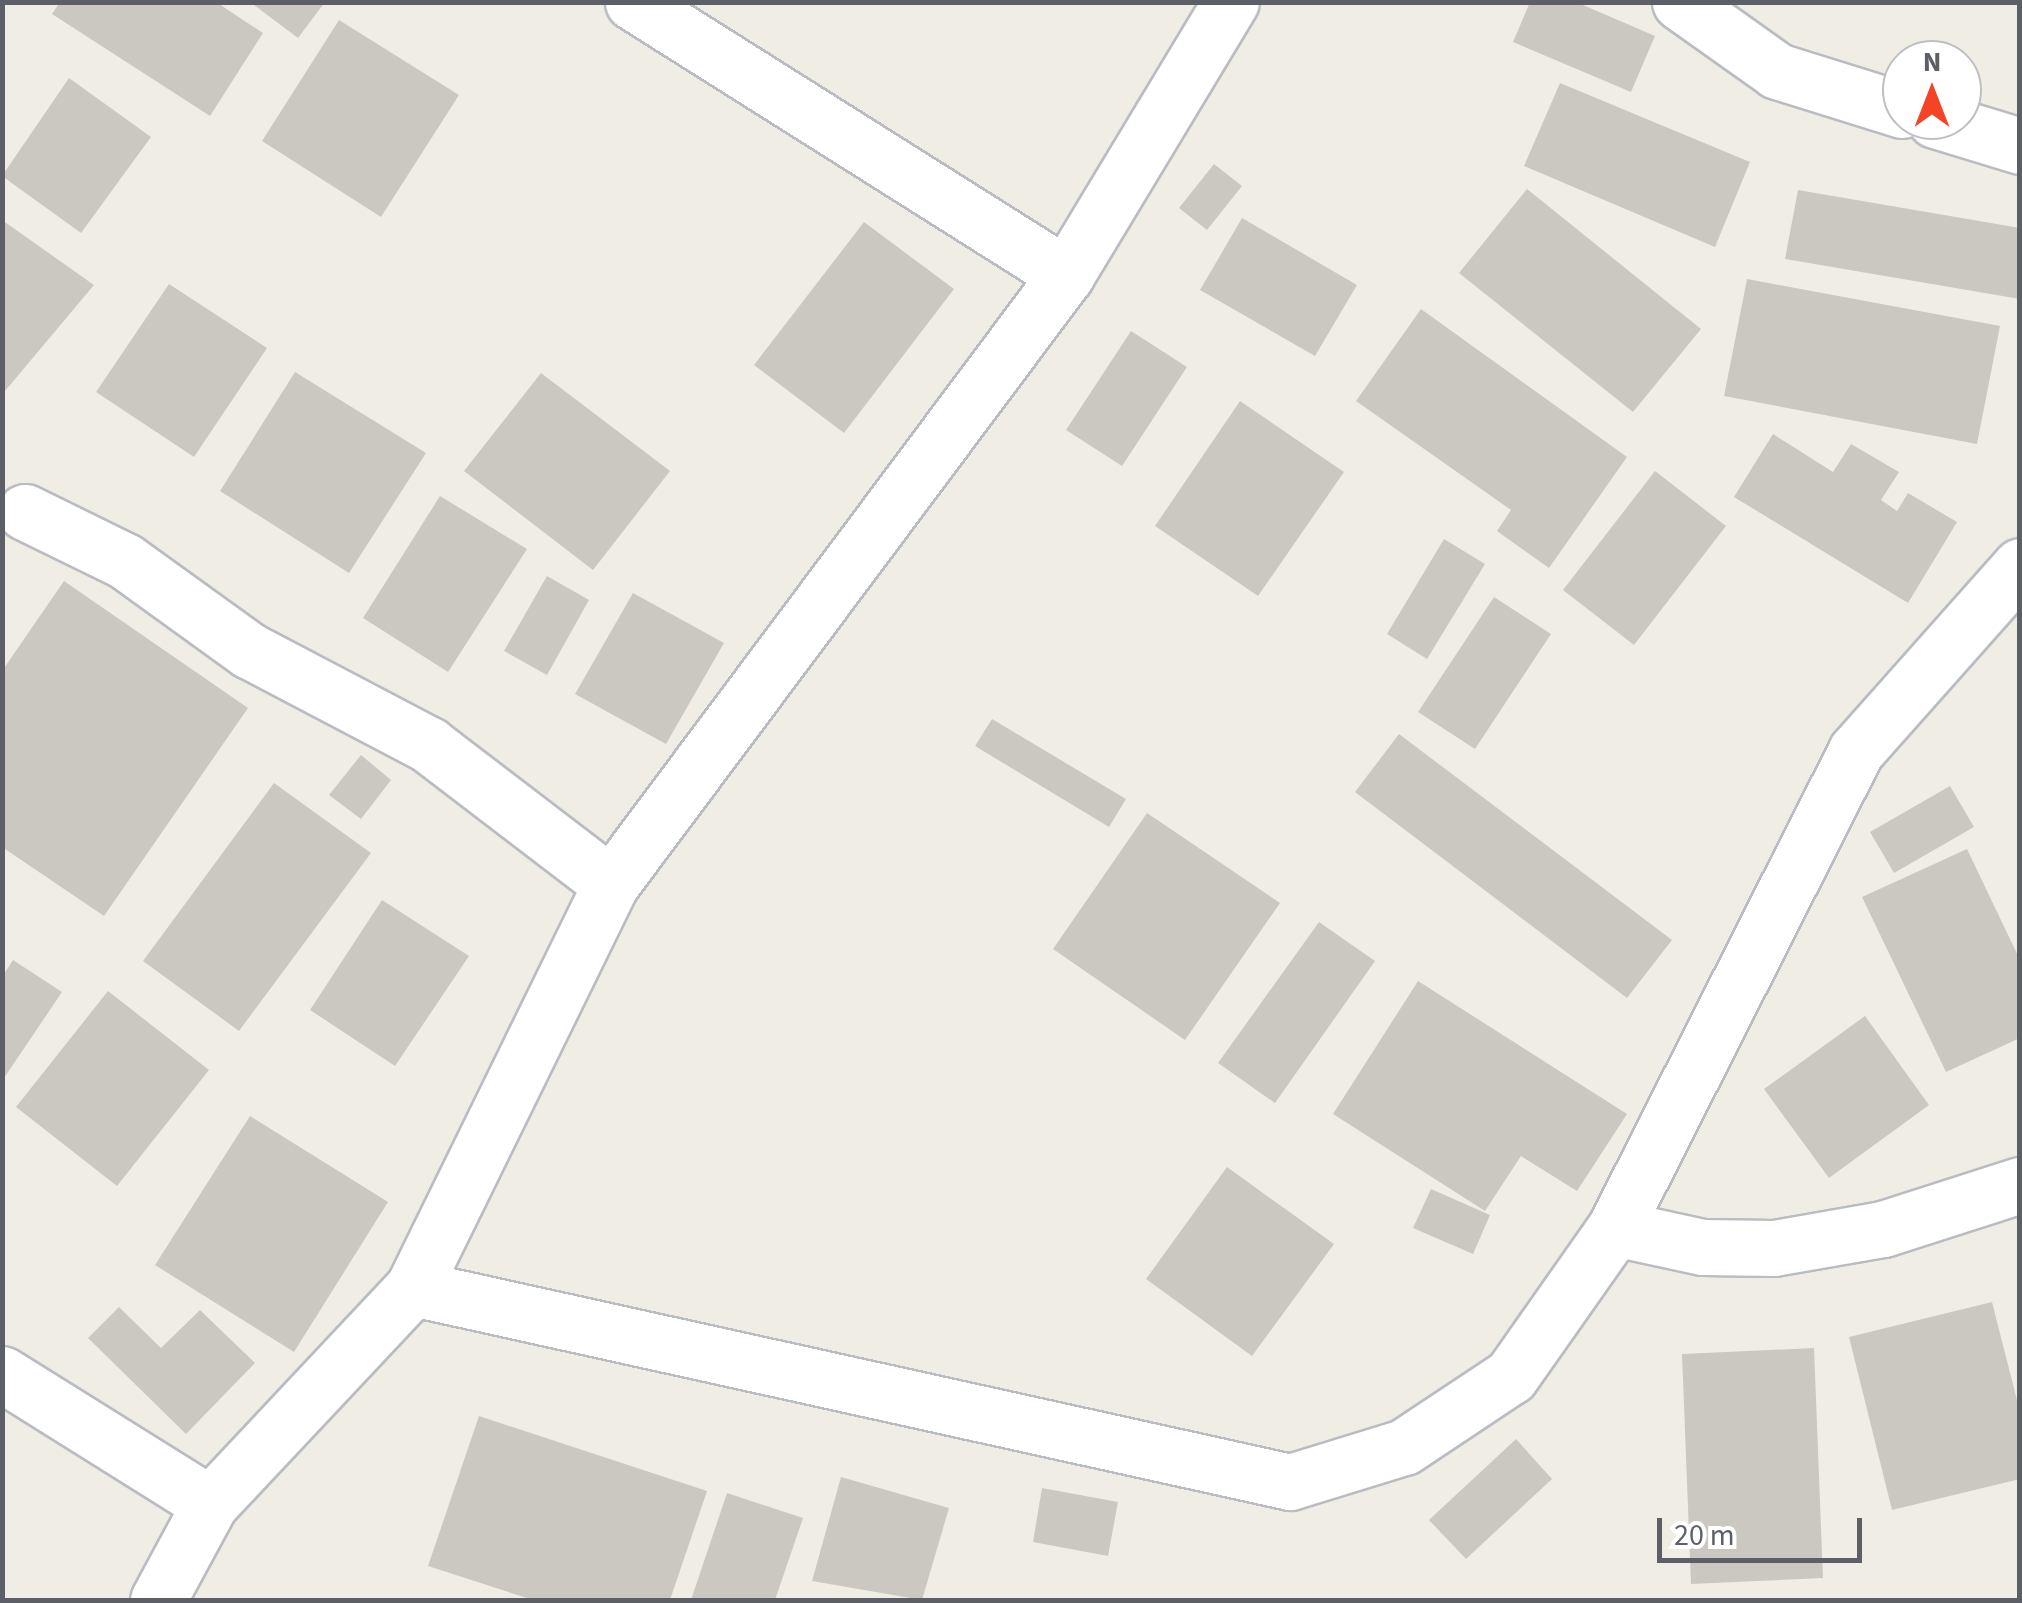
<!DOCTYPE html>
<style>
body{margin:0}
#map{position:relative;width:2022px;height:1603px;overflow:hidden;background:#f0eee4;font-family:"Source Sans 3",sans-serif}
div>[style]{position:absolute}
.building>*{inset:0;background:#cbc8c1}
.roads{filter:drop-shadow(2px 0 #b9bcc1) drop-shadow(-2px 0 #b9bcc1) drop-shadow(0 2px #b9bcc1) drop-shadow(0 -2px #b9bcc1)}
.street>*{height:55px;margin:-27.5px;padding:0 27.5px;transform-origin:27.5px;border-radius:27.5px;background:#fff}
span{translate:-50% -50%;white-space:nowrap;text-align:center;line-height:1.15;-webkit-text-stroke:8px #fff;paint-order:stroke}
.frame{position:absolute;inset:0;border:5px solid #5c6066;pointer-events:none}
.north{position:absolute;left:1882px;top:40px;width:100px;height:100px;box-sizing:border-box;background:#fff;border:2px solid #bebfc2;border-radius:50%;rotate:0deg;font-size:28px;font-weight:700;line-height:40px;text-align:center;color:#5c6066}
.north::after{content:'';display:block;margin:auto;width:35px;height:45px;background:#f34427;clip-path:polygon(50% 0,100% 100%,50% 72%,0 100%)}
.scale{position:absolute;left:1657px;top:1518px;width:205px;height:45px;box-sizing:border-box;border:5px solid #5c6066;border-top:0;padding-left:12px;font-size:30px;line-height:35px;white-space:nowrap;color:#5c6066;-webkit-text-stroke:8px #fff;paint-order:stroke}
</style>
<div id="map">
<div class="building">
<div style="clip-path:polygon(60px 2px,216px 2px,263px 33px,210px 116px,52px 14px)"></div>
<div style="clip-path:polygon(250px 2px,325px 2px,298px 38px)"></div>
<div style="clip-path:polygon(1530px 2px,1576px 2px,1655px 36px,1631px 92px,1513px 42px)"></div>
<div style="clip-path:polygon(339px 20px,459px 95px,381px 217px,262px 141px)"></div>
<div style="clip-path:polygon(69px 78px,151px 137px,81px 233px,2px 176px)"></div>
<div style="clip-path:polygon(1560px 83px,1750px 162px,1715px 247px,1524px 166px)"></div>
<div style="clip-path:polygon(1214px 164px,1242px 186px,1207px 230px,1179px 208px)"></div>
<div style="clip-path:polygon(1527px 189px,1701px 329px,1633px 412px,1459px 273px)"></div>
<div style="clip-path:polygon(1798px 190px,2020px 228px,2020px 299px,1785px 259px)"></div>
<div style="clip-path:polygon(1242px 218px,1357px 285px,1315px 356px,1200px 290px)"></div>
<div style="clip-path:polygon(2px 220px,94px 285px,5px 391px,2px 389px)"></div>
<div style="clip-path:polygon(864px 222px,954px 289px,844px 433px,754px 365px)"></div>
<div style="clip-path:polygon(1747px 279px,2000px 326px,1977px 444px,1724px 396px)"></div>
<div style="clip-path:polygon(169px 284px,267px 348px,194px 457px,96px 392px)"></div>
<div style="clip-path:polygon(1421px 309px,1627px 457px,1549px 568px,1497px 531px,1511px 510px,1356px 401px)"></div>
<div style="clip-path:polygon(1131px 331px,1187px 367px,1122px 466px,1066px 430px)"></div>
<div style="clip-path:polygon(295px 372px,426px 453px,349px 573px,220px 491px)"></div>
<div style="clip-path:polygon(541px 373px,670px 471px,593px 570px,464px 471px)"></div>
<div style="clip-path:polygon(1240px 401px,1344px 472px,1258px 596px,1155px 526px)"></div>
<div style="clip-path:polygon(1773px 434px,1833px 472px,1851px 444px,1899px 472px,1881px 500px,1897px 511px,1908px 493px,1957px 522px,1908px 603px,1734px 497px)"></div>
<div style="clip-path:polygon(1655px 471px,1726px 526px,1634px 645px,1563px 590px)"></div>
<div style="clip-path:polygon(440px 496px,527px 549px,448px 672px,363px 618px)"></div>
<div style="clip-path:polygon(1444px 539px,1485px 564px,1427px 659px,1387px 634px)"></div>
<div style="clip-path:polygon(547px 576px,589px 600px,547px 675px,504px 651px)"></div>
<div style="clip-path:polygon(64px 581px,248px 708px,104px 916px,2px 847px,2px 671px)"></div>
<div style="clip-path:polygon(633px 593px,724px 643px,666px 744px,575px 694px)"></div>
<div style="clip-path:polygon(1494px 597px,1551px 634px,1475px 749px,1418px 712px)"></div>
<div style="clip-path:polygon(992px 719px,1126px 799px,1109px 827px,975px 746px)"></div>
<div style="clip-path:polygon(1399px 734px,1672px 940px,1627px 998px,1355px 792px)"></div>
<div style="clip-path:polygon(361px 755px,391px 780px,361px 819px,329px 795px)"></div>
<div style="clip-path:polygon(274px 783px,371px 853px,239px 1031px,143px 961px)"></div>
<div style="clip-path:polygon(1950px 786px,1974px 827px,1894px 873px,1870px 832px)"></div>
<div style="clip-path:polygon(1147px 813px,1280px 903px,1185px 1040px,1053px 949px)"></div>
<div style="clip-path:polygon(1967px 849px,2020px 960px,2020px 1038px,1946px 1072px,1862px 897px)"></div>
<div style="clip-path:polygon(382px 900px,469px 956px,395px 1066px,310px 1010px)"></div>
<div style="clip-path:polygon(1319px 922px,1375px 961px,1275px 1103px,1218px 1063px)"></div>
<div style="clip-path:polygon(13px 960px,62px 992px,2px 1081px,2px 977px)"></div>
<div style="clip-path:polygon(1418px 981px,1627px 1114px,1577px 1191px,1521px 1156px,1485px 1211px,1333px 1114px)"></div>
<div style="clip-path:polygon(108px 991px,209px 1070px,117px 1186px,16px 1107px)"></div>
<div style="clip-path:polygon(1865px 1016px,1929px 1105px,1829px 1178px,1764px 1089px)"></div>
<div style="clip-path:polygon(250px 1116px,388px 1202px,294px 1352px,155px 1265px)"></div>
<div style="clip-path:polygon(1227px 1167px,1334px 1244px,1252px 1356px,1146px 1279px)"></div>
<div style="clip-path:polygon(1431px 1189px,1490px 1215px,1473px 1254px,1413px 1228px)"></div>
<div style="clip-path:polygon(1992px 1302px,2020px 1412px,2020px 1479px,1892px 1510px,1849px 1337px)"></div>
<div style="clip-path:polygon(119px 1307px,161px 1348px,200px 1310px,255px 1363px,186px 1434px,88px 1338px)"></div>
<div style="clip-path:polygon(1814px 1348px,1823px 1578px,1691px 1584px,1682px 1354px)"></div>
<div style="clip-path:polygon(479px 1416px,707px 1491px,670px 1600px,533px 1600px,428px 1566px)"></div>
<div style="clip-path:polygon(1516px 1439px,1552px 1479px,1466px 1559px,1429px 1520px)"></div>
<div style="clip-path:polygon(841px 1477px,949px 1508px,922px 1600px,812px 1581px)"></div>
<div style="clip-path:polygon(1042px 1488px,1118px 1502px,1108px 1556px,1033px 1542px)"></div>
<div style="clip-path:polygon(727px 1493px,803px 1518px,775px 1600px,691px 1600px)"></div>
</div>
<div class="roads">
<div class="street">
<div style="left:633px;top:2px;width:512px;rotate:32.23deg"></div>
<div style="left:1680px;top:2px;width:119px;rotate:35.4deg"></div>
<div style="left:1777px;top:71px;width:131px;rotate:17.3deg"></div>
<div style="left:1935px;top:120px;width:89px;rotate:17deg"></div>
<div style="left:25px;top:512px;width:111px;rotate:26.1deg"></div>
<div style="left:125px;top:561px;width:154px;rotate:35.8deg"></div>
<div style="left:250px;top:651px;width:202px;rotate:27.7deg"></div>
<div style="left:429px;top:745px;width:229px;rotate:37.4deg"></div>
<div style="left:1615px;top:1228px;width:90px;rotate:12.2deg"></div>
<div style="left:1703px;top:1247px;width:71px;rotate:0.8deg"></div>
<div style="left:1774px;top:1248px;width:111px;rotate:-9.9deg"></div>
<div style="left:1883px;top:1229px;width:144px;rotate:-17.8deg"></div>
<div style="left:413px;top:1288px;width:898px;rotate:12.47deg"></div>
<div style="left:1290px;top:1482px;width:119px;rotate:-17.1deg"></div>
<div style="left:1404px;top:1447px;width:128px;rotate:-33.6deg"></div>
<div style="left:1511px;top:1376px;width:181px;rotate:-54.9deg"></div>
<div style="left:1615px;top:1228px;width:534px;rotate:-63.2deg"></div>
<div style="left:1856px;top:751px;width:247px;rotate:-48.4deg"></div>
<div style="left:2px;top:1374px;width:245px;rotate:32deg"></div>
<div style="left:158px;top:1600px;width:109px;rotate:-61.6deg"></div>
<div style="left:210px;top:1504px;width:296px;rotate:-46.8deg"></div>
<div style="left:413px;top:1288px;width:450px;rotate:-63.9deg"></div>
<div style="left:611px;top:884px;width:760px;rotate:-53.24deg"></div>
<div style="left:1066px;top:275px;width:319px;rotate:-58.9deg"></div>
</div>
</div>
<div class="frame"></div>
<div class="north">N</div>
<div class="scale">20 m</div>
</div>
